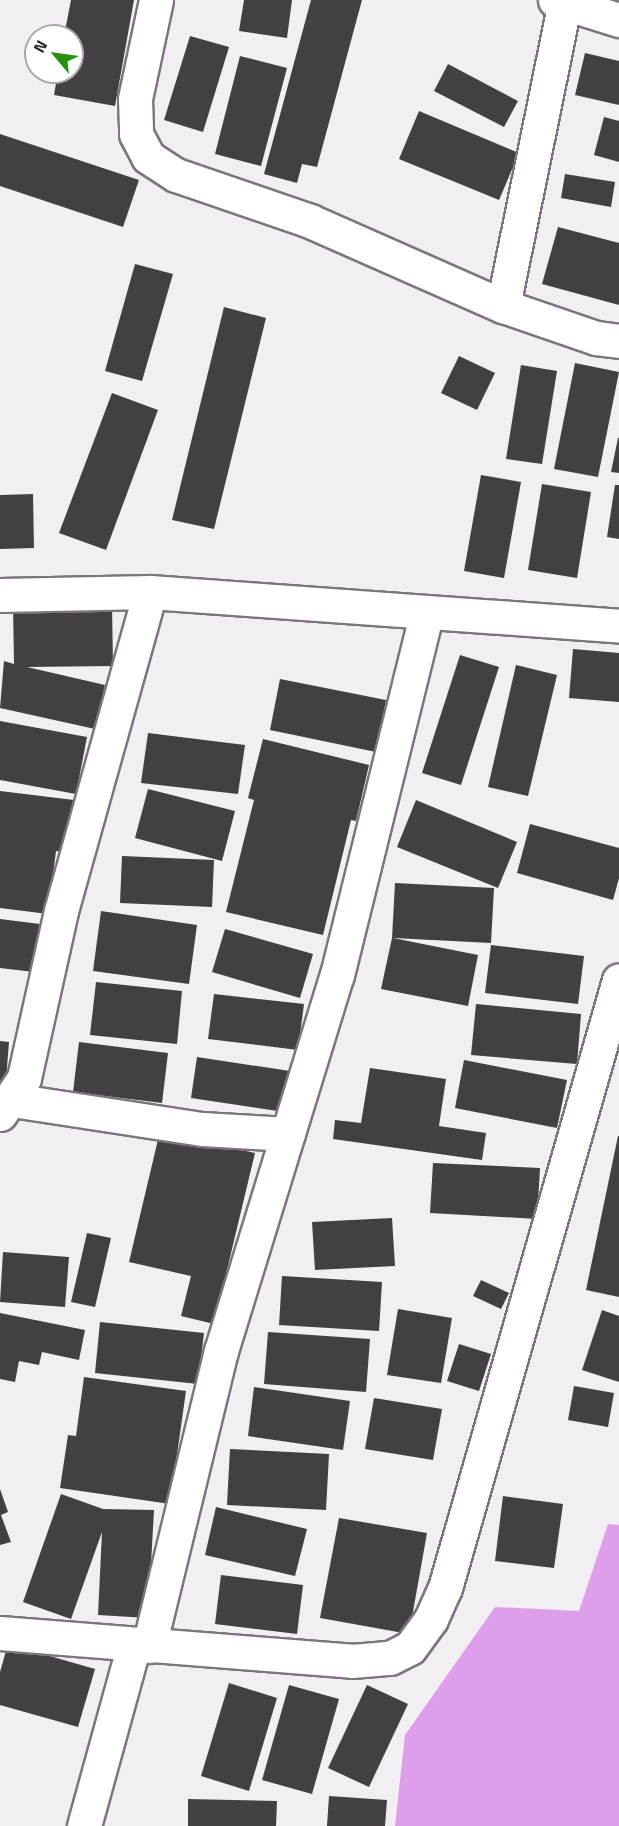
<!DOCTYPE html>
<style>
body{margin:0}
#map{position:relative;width:619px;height:1826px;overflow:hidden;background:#f2eef3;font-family:"Titillium Web",sans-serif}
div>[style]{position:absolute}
.forest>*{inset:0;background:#dd9fea}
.building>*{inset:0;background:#433f44}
.roads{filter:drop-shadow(2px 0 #7a767b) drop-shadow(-2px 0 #7a767b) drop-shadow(0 2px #7a767b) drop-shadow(0 -2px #7a767b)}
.minor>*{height:33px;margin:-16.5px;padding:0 16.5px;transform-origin:16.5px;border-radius:16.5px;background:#fff}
span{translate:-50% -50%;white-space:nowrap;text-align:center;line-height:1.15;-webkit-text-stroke:6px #fff;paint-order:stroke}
.north{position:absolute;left:24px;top:24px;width:60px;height:60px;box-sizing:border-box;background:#fff;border:2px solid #abaaab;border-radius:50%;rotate:299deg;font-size:16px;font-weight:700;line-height:24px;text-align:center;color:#2c2a2c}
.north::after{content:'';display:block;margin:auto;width:21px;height:27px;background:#2a9010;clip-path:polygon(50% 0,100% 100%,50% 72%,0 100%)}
</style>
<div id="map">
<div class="forest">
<div style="clip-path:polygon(608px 1524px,619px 1525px,619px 1826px,395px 1826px,405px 1735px,495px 1607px,579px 1611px)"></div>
</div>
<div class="building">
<div style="clip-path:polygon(71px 0,134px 0,115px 106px,54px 95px,58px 72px,72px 72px,72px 36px,64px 36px)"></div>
<div style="clip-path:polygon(244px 0,292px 0,287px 38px,239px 31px)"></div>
<div style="clip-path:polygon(311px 0,362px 0,317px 167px,302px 164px,297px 183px,264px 174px)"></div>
<div style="clip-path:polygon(190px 36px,229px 47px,203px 132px,164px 120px)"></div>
<div style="clip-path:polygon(585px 53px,619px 61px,619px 105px,575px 95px)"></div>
<div style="clip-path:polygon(240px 56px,287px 68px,261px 166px,215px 154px)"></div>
<div style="clip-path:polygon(448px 64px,518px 101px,504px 127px,434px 91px)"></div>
<div style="clip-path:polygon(419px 111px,519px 153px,499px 200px,399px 159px)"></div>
<div style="clip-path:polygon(604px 117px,619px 121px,619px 162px,594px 155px)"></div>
<div style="clip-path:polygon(0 134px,139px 180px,123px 227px,0 186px)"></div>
<div style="clip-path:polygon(565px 174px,615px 182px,611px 207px,561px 198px)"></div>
<div style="clip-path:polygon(558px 227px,619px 243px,619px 305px,542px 284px)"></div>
<div style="clip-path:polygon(135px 264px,173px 274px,142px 381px,105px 371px)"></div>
<div style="clip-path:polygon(224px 307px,266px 318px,214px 529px,172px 520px)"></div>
<div style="clip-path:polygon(459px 356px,495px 373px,477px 410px,441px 393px)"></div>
<div style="clip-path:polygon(575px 363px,619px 372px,598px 477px,554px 469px)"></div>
<div style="clip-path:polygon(521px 365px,557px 371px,542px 464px,506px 459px)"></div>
<div style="clip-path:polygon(112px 393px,158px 410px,106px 550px,59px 533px)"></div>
<div style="clip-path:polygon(618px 438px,619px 438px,619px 473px,611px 472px)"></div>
<div style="clip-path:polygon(481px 475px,521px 482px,504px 578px,464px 571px)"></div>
<div style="clip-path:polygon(542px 484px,591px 492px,577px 578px,528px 570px)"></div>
<div style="clip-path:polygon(615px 485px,619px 485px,619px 539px,607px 537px)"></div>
<div style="clip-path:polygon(33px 494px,34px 548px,0 549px,0 495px)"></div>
<div style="clip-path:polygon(112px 604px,113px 666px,27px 667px,105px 685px,95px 729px,0 708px,4px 661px,14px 664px,13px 605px)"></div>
<div style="clip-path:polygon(573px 649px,619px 653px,619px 702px,569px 698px)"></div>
<div style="clip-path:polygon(460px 655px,499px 667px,461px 785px,422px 773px)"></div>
<div style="clip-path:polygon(516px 665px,557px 675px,528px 796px,488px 787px)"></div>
<div style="clip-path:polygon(280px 679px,386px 700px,376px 752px,270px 730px)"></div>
<div style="clip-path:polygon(0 721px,87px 737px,76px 794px,0 780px)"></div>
<div style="clip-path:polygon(148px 733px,245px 745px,238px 794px,141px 783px)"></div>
<div style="clip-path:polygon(263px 739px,369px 765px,356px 821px,351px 820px,323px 935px,226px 912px,254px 800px,248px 798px)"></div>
<div style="clip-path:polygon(148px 789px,235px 811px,222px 861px,135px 838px)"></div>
<div style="clip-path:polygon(0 791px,74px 800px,67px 853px,56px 851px,48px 914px,0 908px)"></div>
<div style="clip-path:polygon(416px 800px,517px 842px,498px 888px,397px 847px)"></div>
<div style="clip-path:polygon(530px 824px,619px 848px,619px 878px,613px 900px,517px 873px)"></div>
<div style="clip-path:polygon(122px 856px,214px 860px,212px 907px,120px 903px)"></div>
<div style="clip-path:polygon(395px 883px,494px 888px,491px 943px,393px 938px,478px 955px,468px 1006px,381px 989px,392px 938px)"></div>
<div style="clip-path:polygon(101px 911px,197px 925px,189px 984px,93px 971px)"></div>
<div style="clip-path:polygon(0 919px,40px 924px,34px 972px,0 968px)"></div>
<div style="clip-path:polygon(225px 929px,313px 954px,300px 998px,212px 972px)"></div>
<div style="clip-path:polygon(491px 945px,584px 956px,578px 1004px,485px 993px)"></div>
<div style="clip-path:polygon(96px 982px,182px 991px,177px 1044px,90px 1035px)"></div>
<div style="clip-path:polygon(214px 994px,304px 1004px,298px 1050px,208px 1039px)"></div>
<div style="clip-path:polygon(476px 1004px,581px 1014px,577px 1064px,471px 1055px)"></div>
<div style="clip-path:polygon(0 1041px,9px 1042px,5px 1093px,0 1092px)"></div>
<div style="clip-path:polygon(79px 1042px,168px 1053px,162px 1103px,73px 1092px)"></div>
<div style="clip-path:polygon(197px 1057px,290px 1071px,284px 1112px,191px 1098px)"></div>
<div style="clip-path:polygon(464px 1060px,567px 1080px,557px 1128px,455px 1108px)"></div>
<div style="clip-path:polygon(370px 1068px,446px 1079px,439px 1126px,486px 1133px,482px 1160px,333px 1139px,335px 1120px,361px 1123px)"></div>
<div style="clip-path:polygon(160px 1131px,255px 1153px,214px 1324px,181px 1316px,191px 1276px,129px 1262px)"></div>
<div style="clip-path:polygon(618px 1136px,619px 1136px,619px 1297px,586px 1290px)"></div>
<div style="clip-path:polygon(433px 1163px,540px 1168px,537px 1219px,430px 1213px)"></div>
<div style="clip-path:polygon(392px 1218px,395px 1266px,315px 1270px,312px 1222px)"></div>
<div style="clip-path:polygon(87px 1233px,111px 1238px,95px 1307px,71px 1302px)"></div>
<div style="clip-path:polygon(3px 1252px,69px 1257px,65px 1307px,0 1302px)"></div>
<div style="clip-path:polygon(282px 1276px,382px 1282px,379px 1331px,279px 1325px)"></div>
<div style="clip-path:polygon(481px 1280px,509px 1293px,501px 1309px,473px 1296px)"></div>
<div style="clip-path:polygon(398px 1309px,452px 1318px,441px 1383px,387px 1375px)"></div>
<div style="clip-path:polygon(602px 1310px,619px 1316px,619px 1382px,582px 1370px)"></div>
<div style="clip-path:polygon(0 1313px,85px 1330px,79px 1360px,42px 1352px,39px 1365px,19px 1361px,15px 1382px,0 1379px)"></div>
<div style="clip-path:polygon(100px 1322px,204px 1333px,198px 1384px,95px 1373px)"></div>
<div style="clip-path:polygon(268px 1332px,370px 1339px,366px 1392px,264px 1384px)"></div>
<div style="clip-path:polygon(459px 1344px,491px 1354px,479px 1391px,447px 1381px)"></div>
<div style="clip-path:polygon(84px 1377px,186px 1391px,170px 1504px,60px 1488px,68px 1435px,76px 1436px)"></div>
<div style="clip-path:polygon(574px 1386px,614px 1393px,608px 1427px,568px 1420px)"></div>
<div style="clip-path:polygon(254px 1387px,350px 1401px,343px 1450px,248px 1436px)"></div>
<div style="clip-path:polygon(374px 1398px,442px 1409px,433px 1460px,365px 1449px)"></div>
<div style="clip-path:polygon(230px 1449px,329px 1454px,326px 1510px,227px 1505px)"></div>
<div style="clip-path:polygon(0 1489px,8px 1512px,1px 1515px,11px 1542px,0 1545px)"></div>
<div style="clip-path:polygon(61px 1494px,103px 1509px,154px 1510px,148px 1618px,98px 1615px,102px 1532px,71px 1619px,23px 1602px)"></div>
<div style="clip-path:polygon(503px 1496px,563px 1504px,554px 1568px,495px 1561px)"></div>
<div style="clip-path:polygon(216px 1507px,307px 1529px,295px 1576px,205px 1555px)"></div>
<div style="clip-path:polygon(339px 1518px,427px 1533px,409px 1634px,320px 1618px)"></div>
<div style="clip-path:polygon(221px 1575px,303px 1585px,297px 1634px,215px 1624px)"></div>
<div style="clip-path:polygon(8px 1644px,95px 1669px,78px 1727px,0 1705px,0 1672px)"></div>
<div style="clip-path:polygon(229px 1683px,277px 1698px,249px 1791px,201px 1776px)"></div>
<div style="clip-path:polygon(289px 1685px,339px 1699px,312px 1794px,262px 1780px)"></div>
<div style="clip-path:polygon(367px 1685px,408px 1704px,369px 1787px,328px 1768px)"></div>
<div style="clip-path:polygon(329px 1796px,387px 1800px,385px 1826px,327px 1826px)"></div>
<div style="clip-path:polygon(188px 1799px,277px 1801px,276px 1826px,188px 1826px)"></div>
</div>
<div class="roads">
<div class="minor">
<div style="left:156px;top:0;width:101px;rotate:102deg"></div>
<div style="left:135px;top:99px;width:35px;rotate:88deg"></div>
<div style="left:136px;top:134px;width:26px;rotate:62deg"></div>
<div style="left:148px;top:157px;width:33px;rotate:33deg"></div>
<div style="left:176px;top:175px;width:142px;rotate:18.9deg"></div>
<div style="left:310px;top:221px;width:211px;rotate:23.8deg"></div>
<div style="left:503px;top:306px;width:98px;rotate:19deg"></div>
<div style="left:596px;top:338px;width:23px;rotate:7deg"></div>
<div style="left:555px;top:0;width:67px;rotate:17.4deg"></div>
<div style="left:503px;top:306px;width:312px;rotate:-78.5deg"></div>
<div style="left:0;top:595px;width:150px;rotate:-1.1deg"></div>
<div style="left:150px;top:592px;width:470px;rotate:4.1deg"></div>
<div style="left:12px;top:1100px;width:192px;rotate:8.7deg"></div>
<div style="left:202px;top:1129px;width:86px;rotate:3.3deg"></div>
<div style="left:0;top:1114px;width:43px;rotate:-56.3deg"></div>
<div style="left:24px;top:1078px;width:171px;rotate:-77.5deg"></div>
<div style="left:61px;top:911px;width:331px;rotate:-74.4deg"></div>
<div style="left:0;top:1633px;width:353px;rotate:4.5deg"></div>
<div style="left:352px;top:1661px;width:38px;rotate:-5deg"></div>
<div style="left:390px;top:1658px;width:22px;rotate:-27deg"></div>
<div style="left:410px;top:1648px;width:36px;rotate:-54deg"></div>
<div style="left:431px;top:1619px;width:34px;rotate:-66deg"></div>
<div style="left:445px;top:1588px;width:632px;rotate:-74.03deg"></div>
<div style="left:149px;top:1646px;width:304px;rotate:-76.3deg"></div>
<div style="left:221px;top:1351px;width:393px;rotate:-72.9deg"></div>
<div style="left:337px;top:975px;width:371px;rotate:-76.1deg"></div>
<div style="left:84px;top:1826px;width:188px;rotate:-74.6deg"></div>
</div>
</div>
<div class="north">N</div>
</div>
